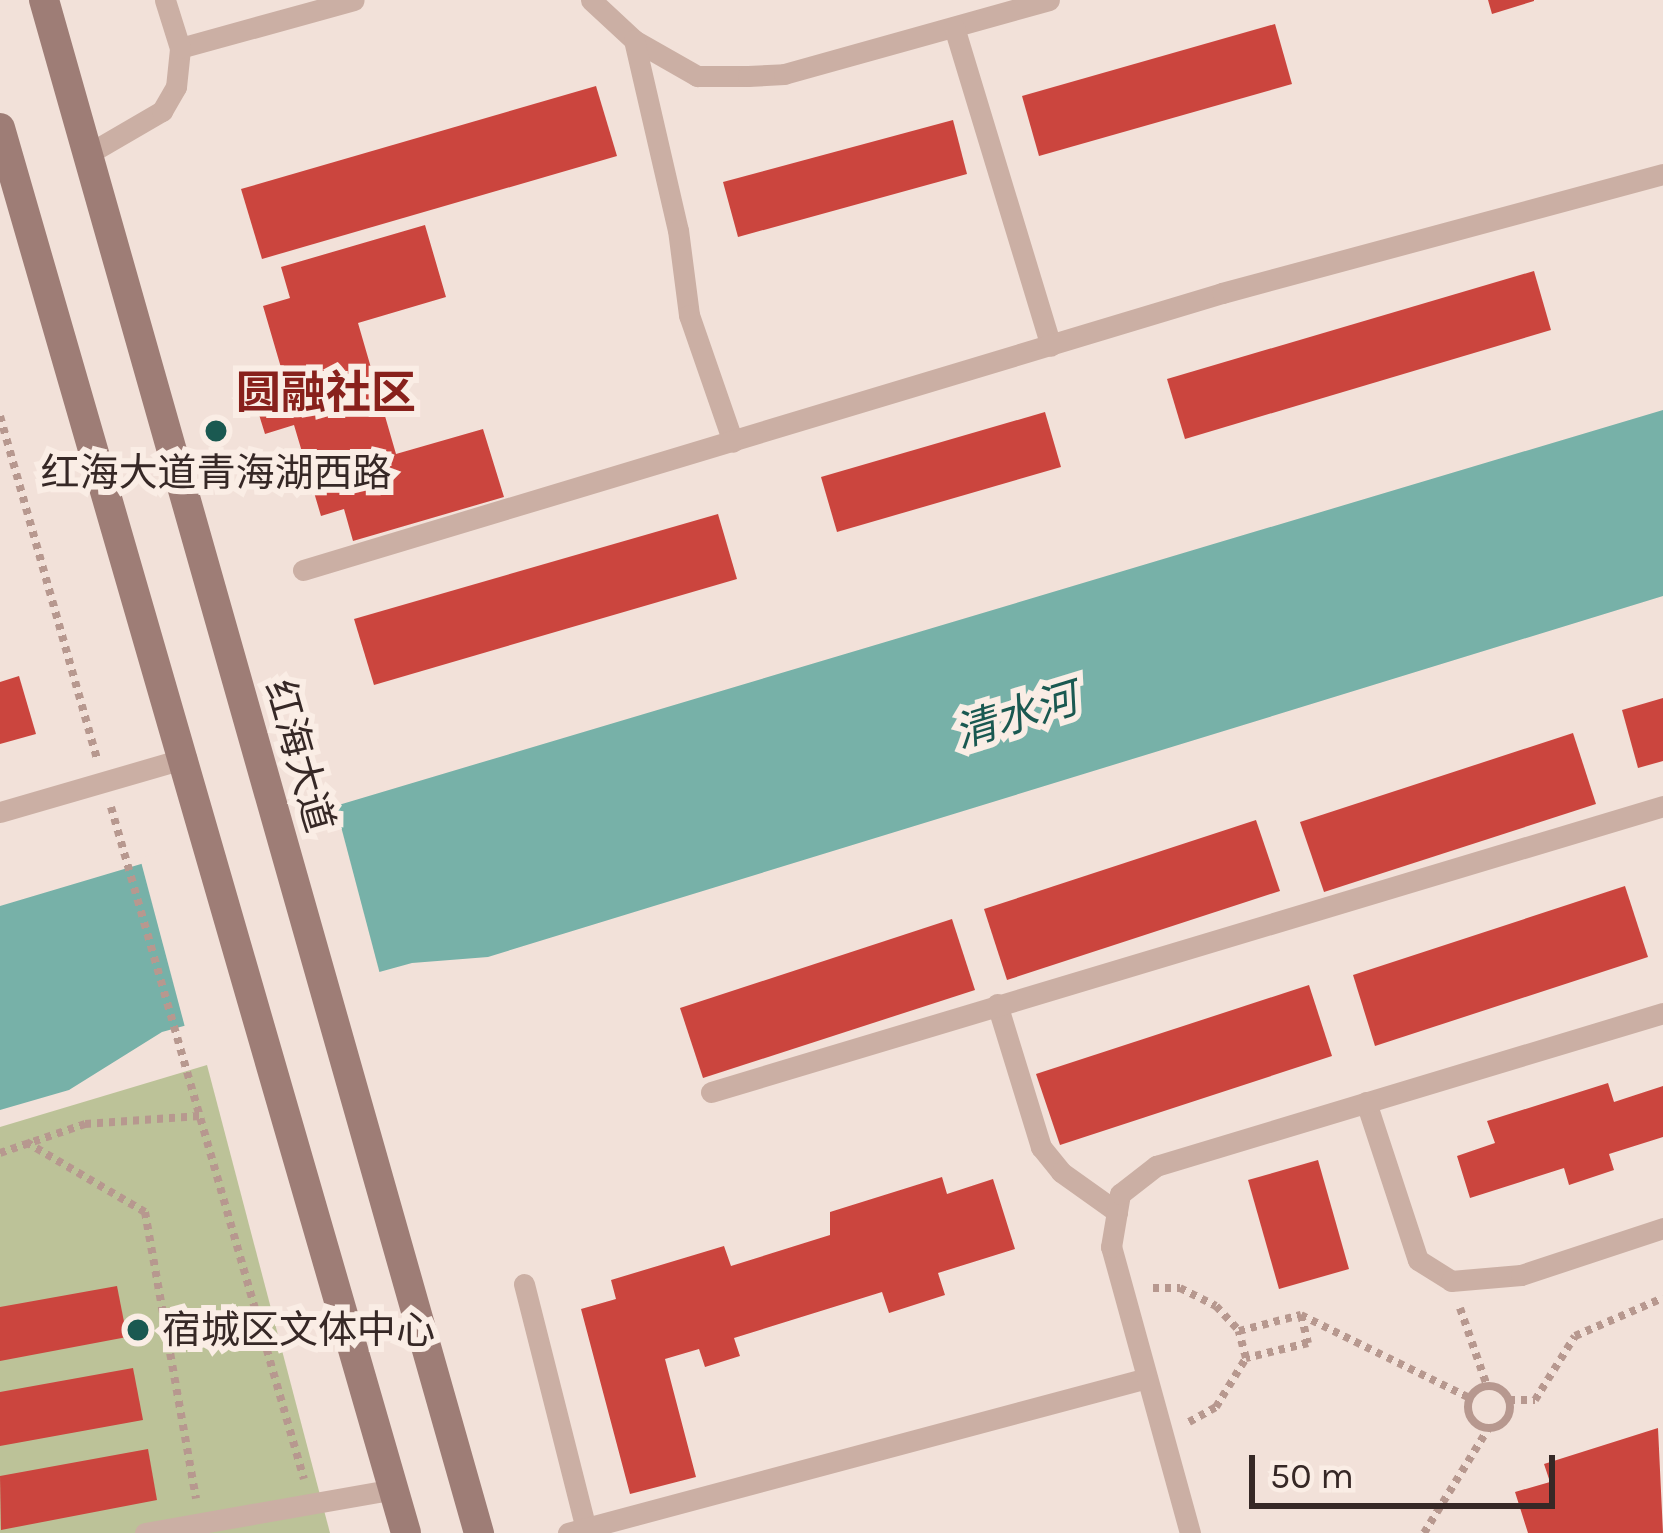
<!DOCTYPE html>
<meta charset="utf-8">
<style>
body{margin:0}
#map{position:relative;width:1663px;height:1533px;overflow:hidden;background:#f2e1d9;font-family:Karla,"Noto Sans SC",sans-serif}
div>[style]{position:absolute}
.green>*{inset:0;background:#bcc298}
.water>*{inset:0;background:#77b1a8}
.pier>*{inset:0;background:#f2e1d9}
.building>*{inset:0;background:#cb453e}
.path>*{height:8px;margin-top:-4px;transform-origin:0;background:repeating-linear-gradient(90deg,#b7988f 0 6px,transparent 0 12px)}
.path>.ring{margin:-4px;padding:0;box-sizing:content-box;background:none;border:8px solid #b7988f;border-radius:50%}
.lane>*{height:21px;margin:-10.5px;padding:0 10.5px;transform-origin:10.5px;border-radius:10.5px;background:#cbafa4}
.secondary>*{height:30px;margin:-15px;padding:0 15px;transform-origin:15px;border-radius:15px;background:#9e7d76}
.dots>*{width:33px;height:33px;translate:-50% -50%;box-sizing:border-box;border:6px solid #faede5;border-radius:50%}
span{translate:-50% -50%;white-space:nowrap;text-align:center;line-height:1.15;-webkit-text-stroke:12px #faede5;paint-order:stroke}
.poi-label{font-size:39px;color:#362826}
.left{translate:0 -50%;text-align:left}
.street-label{font-size:39px;color:#362826}
.water-label{font-size:42px;color:#1a5951;font-style:italic}
.quarter-label{font-size:45px;color:#88211c;font-weight:700}
.scale{position:absolute;left:1249px;top:1455px;width:306px;height:54px;box-sizing:border-box;border:6px solid #362826;border-top:0;padding-left:15px;font-size:36px;line-height:42px;white-space:nowrap;color:#362826;-webkit-text-stroke:9px #faede5;paint-order:stroke}
</style>
<div id="map">
<div class="green">
<div style="clip-path:polygon(207px 1065px,330px 1533px,0 1533px,0 1127px)"></div>
</div>
<div class="water">
<div style="clip-path:polygon(1663px 410px,1663px 596px,488px 957px,412px 963px,162px 1032px,69px 1090px,0 1110px,0 906px)"></div>
</div>
<div class="pier">
<div style="clip-path:polygon(334px 800px,381px 978px,186px 1031px,140px 858px)"></div>
</div>
<div class="building">
<div style="clip-path:polygon(1488px 0,1534px 0,1534px 1px,1492px 14px)"></div>
<div style="clip-path:polygon(1275px 24px,1292px 84px,1039px 156px,1022px 96px)"></div>
<div style="clip-path:polygon(596px 86px,617px 156px,262px 259px,241px 189px)"></div>
<div style="clip-path:polygon(953px 120px,967px 174px,738px 237px,723px 182px)"></div>
<div style="clip-path:polygon(425px 225px,446px 297px,358px 323px,396px 454px,483px 429px,504px 497px,353px 541px,344px 509px,321px 516px,294px 425px,265px 434px,256px 405px,289px 395px,263px 306px,290px 298px,281px 267px)"></div>
<div style="clip-path:polygon(1534px 271px,1551px 330px,1185px 439px,1167px 379px)"></div>
<div style="clip-path:polygon(1045px 412px,1061px 467px,837px 532px,821px 477px)"></div>
<div style="clip-path:polygon(718px 514px,737px 579px,374px 685px,354px 619px)"></div>
<div style="clip-path:polygon(19px 676px,36px 734px,0 744px,0 682px)"></div>
<div style="clip-path:polygon(1663px 698px,1663px 761px,1638px 768px,1622px 710px)"></div>
<div style="clip-path:polygon(1573px 733px,1596px 804px,1324px 892px,1300px 822px)"></div>
<div style="clip-path:polygon(1256px 820px,1280px 891px,1007px 980px,984px 909px)"></div>
<div style="clip-path:polygon(1625px 886px,1648px 957px,1375px 1046px,1353px 975px)"></div>
<div style="clip-path:polygon(952px 919px,975px 990px,703px 1078px,680px 1008px)"></div>
<div style="clip-path:polygon(1309px 985px,1332px 1056px,1060px 1145px,1036px 1074px)"></div>
<div style="clip-path:polygon(1608px 1083px,1614px 1102px,1663px 1086px,1663px 1137px,1609px 1154px,1614px 1170px,1569px 1185px,1564px 1168px,1470px 1198px,1457px 1156px,1495px 1143px,1487px 1121px)"></div>
<div style="clip-path:polygon(1318px 1160px,1349px 1269px,1279px 1289px,1248px 1180px)"></div>
<div style="clip-path:polygon(942px 1177px,947px 1194px,993px 1179px,1015px 1249px,938px 1273px,945px 1295px,889px 1313px,882px 1292px,734px 1338px,740px 1356px,705px 1367px,699px 1349px,665px 1359px,696px 1477px,630px 1494px,581px 1309px,616px 1299px,611px 1280px,724px 1246px,731px 1266px,830px 1235px,830px 1212px)"></div>
<div style="clip-path:polygon(117px 1286px,127px 1337px,0 1361px,0 1307px)"></div>
<div style="clip-path:polygon(133px 1368px,143px 1420px,0 1446px,0 1392px)"></div>
<div style="clip-path:polygon(1658px 1428px,1663px 1533px,1528px 1533px,1515px 1492px,1550px 1482px,1544px 1464px)"></div>
<div style="clip-path:polygon(148px 1449px,157px 1500px,1px 1530px,0 1476px)"></div>
</div>
<div class="path">
<div style="left:0;top:416px;width:355px;rotate:74.2deg"></div>
<div style="left:111px;top:807px;width:699px;rotate:73.98deg"></div>
<div style="left:26px;top:1142px;width:138px;rotate:30.5deg"></div>
<div style="left:145px;top:1212px;width:291px;rotate:79.9deg"></div>
<div style="left:0;top:1153px;width:90px;rotate:-18.8deg"></div>
<div style="left:85px;top:1124px;width:115px;rotate:-4deg"></div>
<div style="left:1153px;top:1288px;width:27px"></div>
<div style="left:1180px;top:1288px;width:40px;rotate:26.6deg"></div>
<div style="left:1216px;top:1306px;width:34px;rotate:47deg"></div>
<div style="left:1460px;top:1308px;width:83px;rotate:70.9deg"></div>
<div style="left:1301px;top:1315px;width:29px;rotate:76deg"></div>
<div style="left:1308px;top:1343px;width:64px;rotate:166.4deg"></div>
<div style="left:1246px;top:1358px;width:28px;rotate:-105deg"></div>
<div style="left:1239px;top:1331px;width:64px;rotate:-14.5deg"></div>
<div style="left:1301px;top:1315px;width:188px;rotate:26.2deg"></div>
<div class="ring" style="left:1468px;top:1386px;width:34px;height:34px"></div>
<div style="left:1509px;top:1400px;width:26px"></div>
<div style="left:1535px;top:1400px;width:75px;rotate:-58deg"></div>
<div style="left:1575px;top:1336px;width:96px;rotate:-23.4deg"></div>
<div style="left:1189px;top:1422px;width:31px;rotate:-29deg"></div>
<div style="left:1216px;top:1407px;width:57px;rotate:-58.5deg"></div>
<div style="left:1424px;top:1533px;width:122px;rotate:-58.4deg"></div>
</div>
<div class="lane">
<div style="left:591px;top:0;width:59px;rotate:42.9deg"></div>
<div style="left:634px;top:40px;width:73px;rotate:29.7deg"></div>
<div style="left:697px;top:76px;width:51px"></div>
<div style="left:748px;top:76px;width:36px;rotate:-3deg"></div>
<div style="left:784px;top:74px;width:275px;rotate:-15.6deg"></div>
<div style="left:954px;top:27px;width:333px;rotate:73.1deg"></div>
<div style="left:634px;top:40px;width:195px;rotate:77deg"></div>
<div style="left:678px;top:230px;width:86px;rotate:82.6deg"></div>
<div style="left:689px;top:315px;width:134px;rotate:70.9deg"></div>
<div style="left:180px;top:48px;width:180px;rotate:-15.4deg"></div>
<div style="left:88px;top:154px;width:86px;rotate:-30.2deg"></div>
<div style="left:162px;top:111px;width:28px;rotate:-60deg"></div>
<div style="left:176px;top:87px;width:39px;rotate:-84deg"></div>
<div style="left:180px;top:48px;width:50px;rotate:-107.4deg"></div>
<div style="left:303px;top:570px;width:960px;rotate:-16.77deg"></div>
<div style="left:1222px;top:293px;width:457px;rotate:-15.1deg"></div>
<div style="left:0;top:812px;width:194px;rotate:-16.2deg"></div>
<div style="left:997px;top:1004px;width:150px;rotate:72.9deg"></div>
<div style="left:1041px;top:1147px;width:32px;rotate:51deg"></div>
<div style="left:1061px;top:1172px;width:69px;rotate:35.5deg"></div>
<div style="left:711px;top:1092px;width:994px;rotate:-16.72deg"></div>
<div style="left:1366px;top:1102px;width:166px;rotate:71.8deg"></div>
<div style="left:1418px;top:1260px;width:39px;rotate:32deg"></div>
<div style="left:1451px;top:1281px;width:70px;rotate:-4.9deg"></div>
<div style="left:1521px;top:1275px;width:150px;rotate:-18.3deg"></div>
<div style="left:524px;top:1284px;width:257px;rotate:75.8deg"></div>
<div style="left:145px;top:1533px;width:253px;rotate:-10deg"></div>
<div style="left:568px;top:1533px;width:599px;rotate:-14.99deg"></div>
<div style="left:1190px;top:1533px;width:297px;rotate:-105.4deg"></div>
<div style="left:1111px;top:1247px;width:54px;rotate:-80.4deg"></div>
<div style="left:1120px;top:1194px;width:46px;rotate:-37.9deg"></div>
<div style="left:1156px;top:1166px;width:530px;rotate:-16.79deg"></div>
</div>
<div class="secondary">
<div style="left:44px;top:0;width:1594px;rotate:74.16deg"></div>
<div style="left:0;top:128px;width:1462px;rotate:73.88deg"></div>
</div>
<div class="dots">
<div style="left:216px;top:431px;background:#1a5951"></div>
<div style="left:138px;top:1330px;background:#1a5951"></div>
</div>
<div class="poi-label">
<span style="left:216px;top:473px">红海大道青海湖西路</span>
<span class="left" style="left:162px;top:1330px">宿城区文体中心</span>
</div>
<div class="street-label">
<span style="left:299px;top:756px;rotate:74deg">红海大道</span>
</div>
<div class="water-label">
<span style="left:1016px;top:716px;rotate:-17deg">清水河</span>
</div>
<div class="quarter-label">
<span style="left:326px;top:394px">圆融社区</span>
</div>
<div class="scale">50 m</div>
</div>
